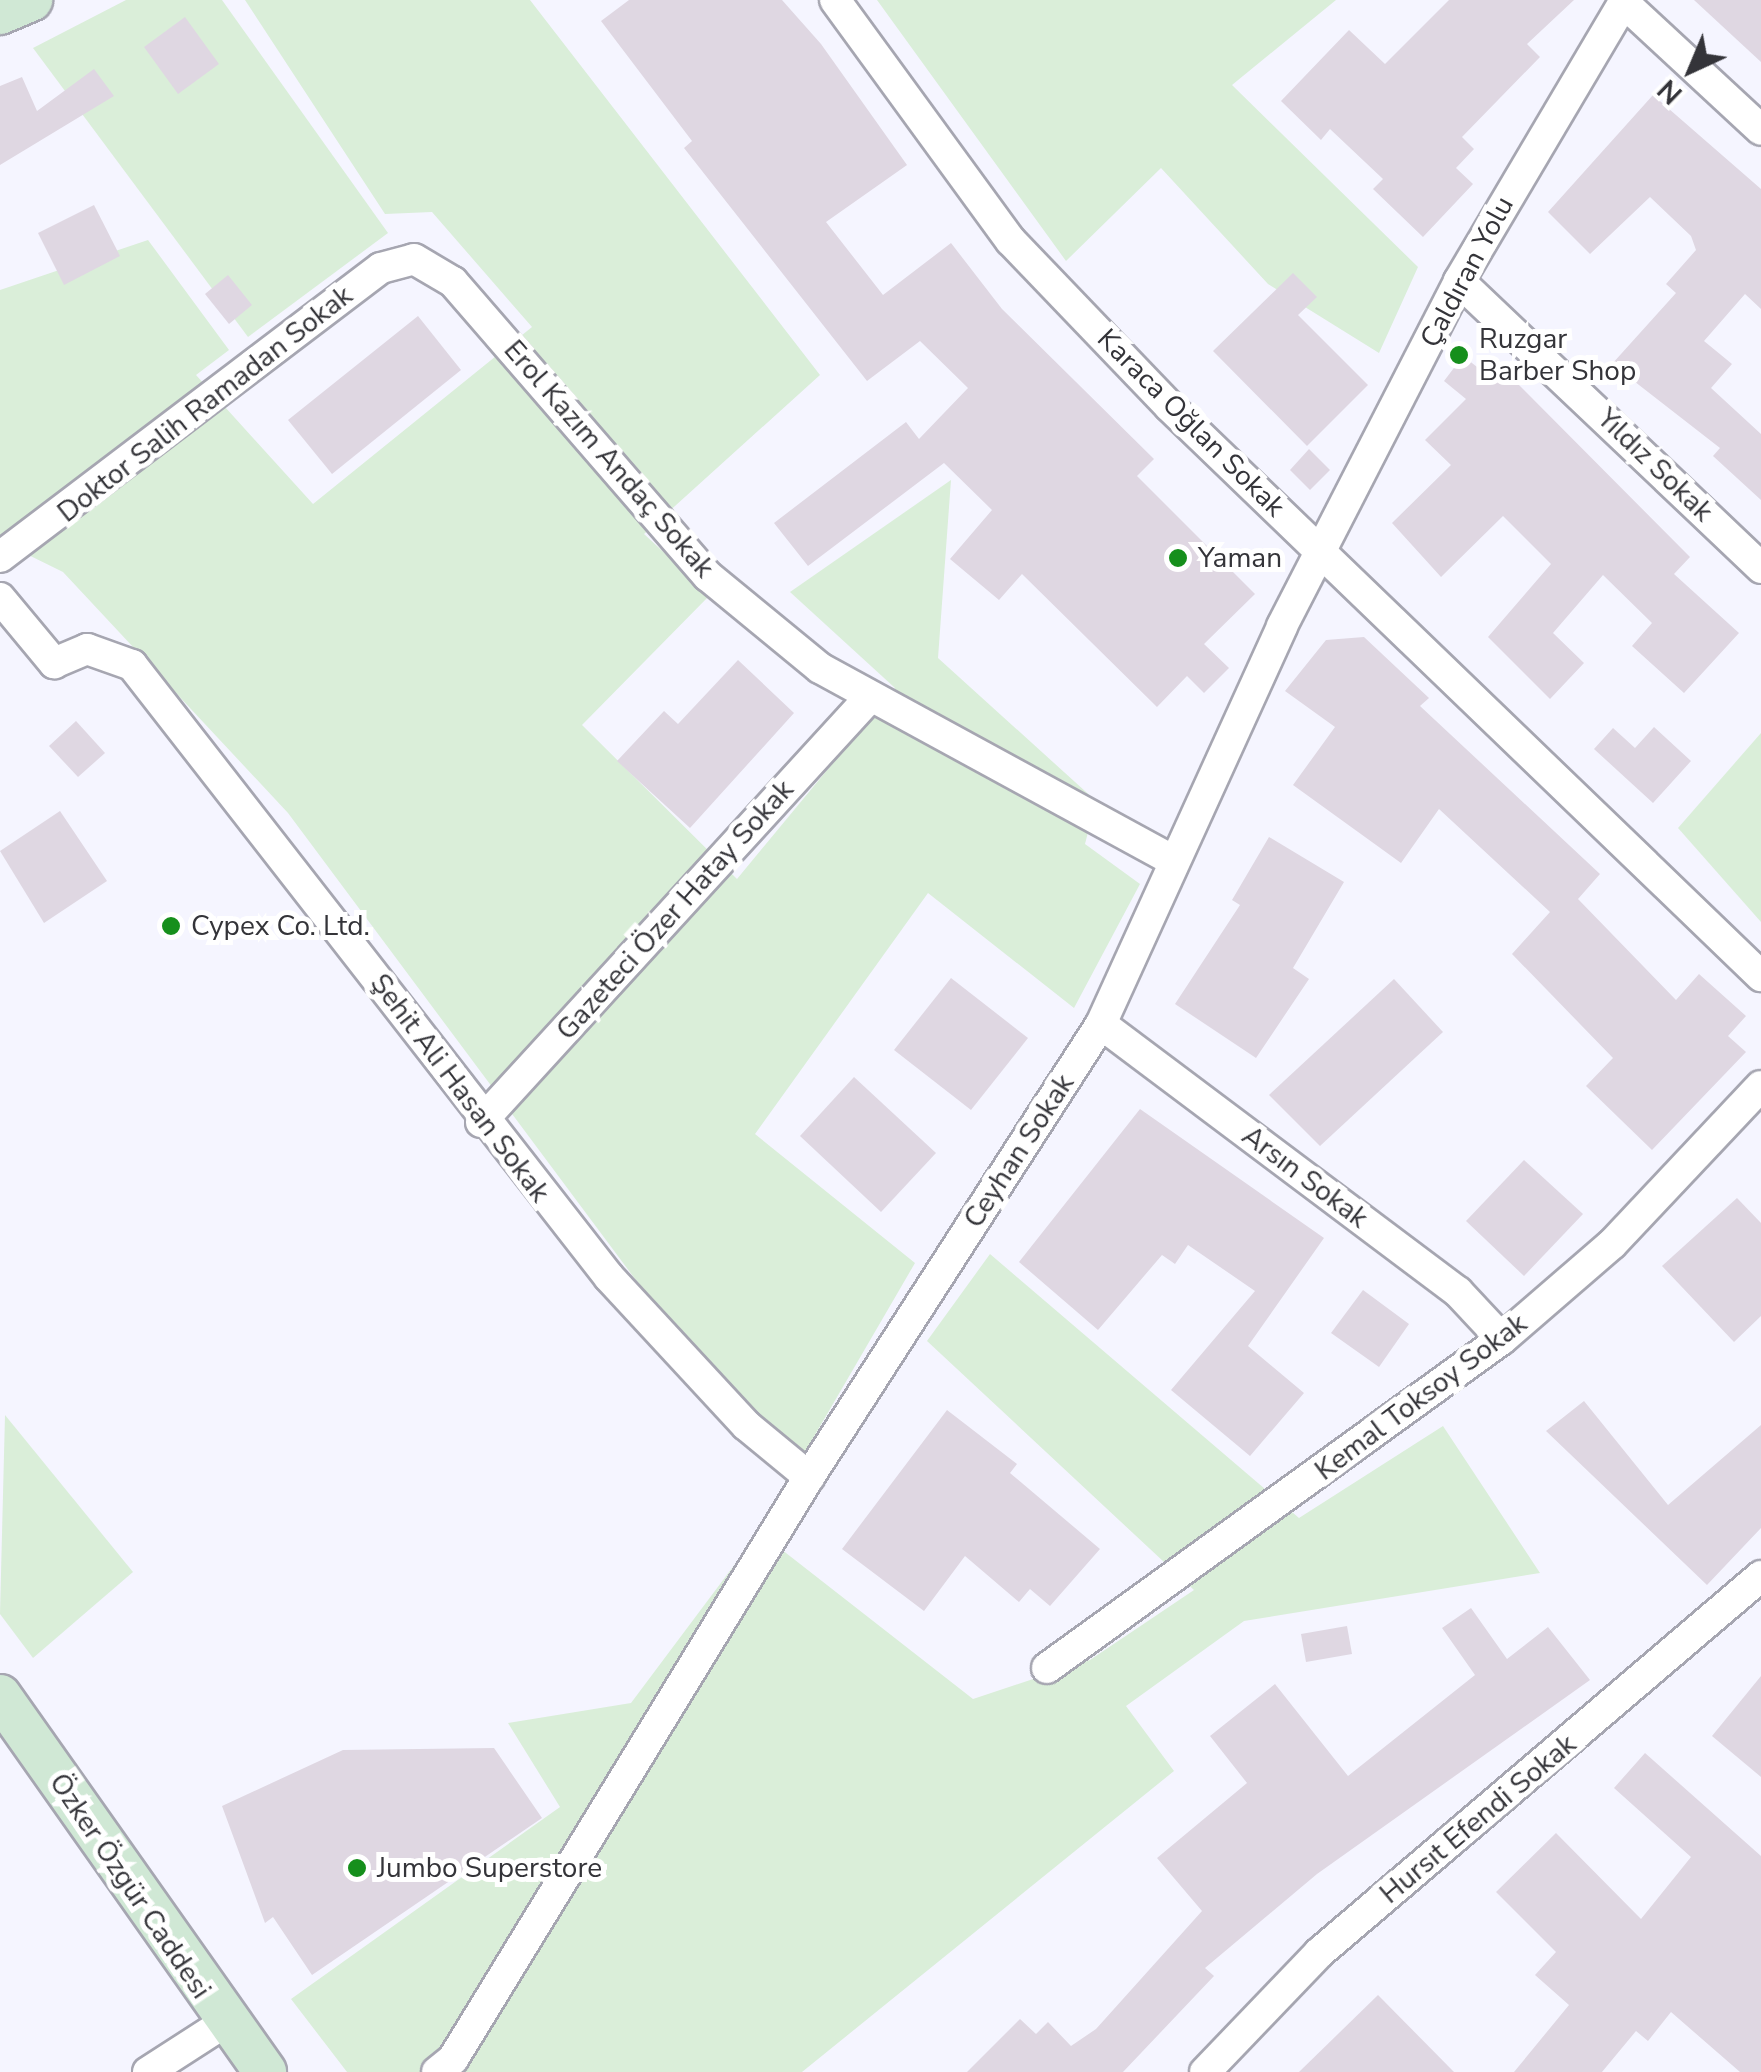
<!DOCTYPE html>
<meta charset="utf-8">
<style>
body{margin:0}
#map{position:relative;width:1761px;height:2072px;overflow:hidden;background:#f5f5ff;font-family:"Nunito Sans",sans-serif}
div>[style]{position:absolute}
.green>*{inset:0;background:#daeed9}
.building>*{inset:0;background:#dfd7e2}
.roads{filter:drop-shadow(2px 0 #a6a6b1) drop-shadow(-2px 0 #a6a6b1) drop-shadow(0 2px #a6a6b1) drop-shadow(0 -2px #a6a6b1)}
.street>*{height:30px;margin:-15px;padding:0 15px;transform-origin:15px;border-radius:15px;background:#fff}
.secondary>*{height:42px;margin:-21px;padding:0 21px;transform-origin:21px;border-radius:21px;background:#d0e8d5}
.dots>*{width:28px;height:28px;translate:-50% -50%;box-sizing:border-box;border:5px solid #fff;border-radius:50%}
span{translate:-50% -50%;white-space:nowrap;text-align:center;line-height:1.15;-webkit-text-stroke:10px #fff;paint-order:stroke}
.street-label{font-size:28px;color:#343439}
.poi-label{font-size:28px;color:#343439}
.left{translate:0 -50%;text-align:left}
.north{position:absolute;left:1641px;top:20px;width:100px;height:100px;-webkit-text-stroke:8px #fff;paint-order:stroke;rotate:224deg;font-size:28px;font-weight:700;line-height:40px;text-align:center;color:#343439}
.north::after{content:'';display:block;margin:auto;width:35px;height:45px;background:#343439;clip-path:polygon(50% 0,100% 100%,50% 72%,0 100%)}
</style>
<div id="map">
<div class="green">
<div style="clip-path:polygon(126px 0,222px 0,388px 233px,248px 337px,33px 48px)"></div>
<div style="clip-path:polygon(245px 0,530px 0,820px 375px,644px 534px,710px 595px,582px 725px,737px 879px,895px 688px,790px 592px,951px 480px,938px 658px,1096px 801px,1085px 844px,1140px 884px,1074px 1008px,928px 893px,755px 1134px,915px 1263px,787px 1483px,288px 813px,63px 572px,0 541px,0 290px,148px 240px,229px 350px,196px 375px,313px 504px,532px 327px,432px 212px,385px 214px)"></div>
<div style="clip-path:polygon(877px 0,1336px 0,1232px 85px,1418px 267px,1379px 353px,1268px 284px,1161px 168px,1066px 261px)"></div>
<div style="clip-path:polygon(1761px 733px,1761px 922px,1678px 828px)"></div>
<div style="clip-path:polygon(990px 1254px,1299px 1518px,1443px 1426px,1540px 1573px,1244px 1621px,1126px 1706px,1174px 1771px,802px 2072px,347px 2072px,291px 1999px,560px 1807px,508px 1723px,631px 1703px,759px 1532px,973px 1699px,1090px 1660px,1194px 1590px,927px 1341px)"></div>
<div style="clip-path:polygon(5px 1415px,133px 1572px,33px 1658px,0 1614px)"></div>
</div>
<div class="building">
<div style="clip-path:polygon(629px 0,782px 0,821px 44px,907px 165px,826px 222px,883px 295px,951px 243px,1002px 309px,1154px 459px,1137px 476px,1255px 594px,1204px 644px,1229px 668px,1204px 693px,1187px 676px,1157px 707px,1022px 574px,999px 600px,950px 559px,992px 510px,944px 463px,808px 566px,774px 523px,906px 422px,919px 439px,968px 388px,920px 341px,867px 381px,684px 148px,692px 141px,601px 21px)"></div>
<div style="clip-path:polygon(1449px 0,1574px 0,1527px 44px,1540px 57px,1462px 137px,1474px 149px,1456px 168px,1473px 184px,1423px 237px,1373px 189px,1383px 179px,1330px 129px,1321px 140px,1281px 101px,1349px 30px,1385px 64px)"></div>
<div style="clip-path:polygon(1694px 0,1761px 0,1761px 62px)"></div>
<div style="clip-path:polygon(185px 17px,219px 64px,178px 94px,144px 47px)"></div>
<div style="clip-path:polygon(94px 69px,114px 96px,0 165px,0 86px,22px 77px,37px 111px)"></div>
<div style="clip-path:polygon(1653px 95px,1761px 189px,1761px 309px,1745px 294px,1704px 341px,1732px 364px,1711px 388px,1761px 434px,1761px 500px,1713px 456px,1720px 448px,1612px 364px,1676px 293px,1666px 284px,1696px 250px,1691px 236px,1650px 197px,1590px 254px,1548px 212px)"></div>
<div style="clip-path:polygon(94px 205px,120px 256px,64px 285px,38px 233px)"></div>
<div style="clip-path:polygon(1293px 273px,1317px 297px,1298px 315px,1368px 385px,1307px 446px,1213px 351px)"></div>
<div style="clip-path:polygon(228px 275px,252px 305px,229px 324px,205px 294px)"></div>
<div style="clip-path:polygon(418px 316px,461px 370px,332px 474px,288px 420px)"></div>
<div style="clip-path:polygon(1463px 356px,1495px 381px,1505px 371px,1690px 557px,1674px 574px,1739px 633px,1684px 693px,1632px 646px,1652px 623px,1603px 575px,1553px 633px,1584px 663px,1550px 699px,1488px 637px,1551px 564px,1503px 516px,1441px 577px,1392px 523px,1451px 465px,1425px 440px,1466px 399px,1444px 381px)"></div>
<div style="clip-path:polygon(1309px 449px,1330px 470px,1310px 490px,1290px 470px)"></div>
<div style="clip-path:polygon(1364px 637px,1429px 698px,1420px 706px,1600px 874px,1578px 899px,1676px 1000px,1699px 974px,1746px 1016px,1728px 1036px,1746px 1052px,1652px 1150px,1586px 1086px,1613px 1058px,1512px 954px,1550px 912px,1439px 809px,1401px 863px,1293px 785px,1335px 727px,1285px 691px,1326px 640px)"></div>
<div style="clip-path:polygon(738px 660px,794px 713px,690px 828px,617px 761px,664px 711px,678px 724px)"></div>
<div style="clip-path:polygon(76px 721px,105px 753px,78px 777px,49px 746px)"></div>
<div style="clip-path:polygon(1654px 727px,1691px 761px,1653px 803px,1594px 749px,1613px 728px,1635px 748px)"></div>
<div style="clip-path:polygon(60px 811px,107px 881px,44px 923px,0 851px)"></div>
<div style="clip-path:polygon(1269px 837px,1344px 882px,1293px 968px,1309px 979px,1256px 1058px,1175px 1004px,1240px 905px,1232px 900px)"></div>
<div style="clip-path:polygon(951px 978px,1028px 1038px,971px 1110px,894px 1050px)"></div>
<div style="clip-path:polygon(1394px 979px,1443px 1032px,1320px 1146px,1269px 1095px)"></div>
<div style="clip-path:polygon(854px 1077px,936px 1153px,881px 1212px,800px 1136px)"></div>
<div style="clip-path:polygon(1140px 1109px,1324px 1238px,1248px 1346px,1304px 1393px,1250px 1456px,1171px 1390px,1255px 1291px,1188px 1245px,1175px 1264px,1162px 1255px,1098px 1330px,1019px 1262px)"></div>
<div style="clip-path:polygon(1524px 1160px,1583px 1214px,1524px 1276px,1466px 1221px)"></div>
<div style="clip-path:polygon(1737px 1198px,1761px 1223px,1761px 1316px,1734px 1342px,1662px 1266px)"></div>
<div style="clip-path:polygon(1363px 1290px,1409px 1324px,1379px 1367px,1331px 1333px)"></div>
<div style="clip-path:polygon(1584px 1401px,1668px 1505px,1761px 1425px,1761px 1528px,1707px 1585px,1546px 1431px)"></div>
<div style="clip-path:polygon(947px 1410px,1017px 1464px,1010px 1473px,1100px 1549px,1050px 1606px,1030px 1589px,1019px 1602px,965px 1556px,924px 1611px,842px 1549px)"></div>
<div style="clip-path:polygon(1471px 1608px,1507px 1659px,1548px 1627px,1590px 1680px,1317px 1874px,1205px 1968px,1214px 1976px,1123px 2072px,967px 2072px,1020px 2019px,1036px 2034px,1048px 2022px,1071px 2046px,1096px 2029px,1202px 1911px,1157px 1858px,1247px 1783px,1210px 1736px,1275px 1684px,1348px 1776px,1475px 1675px,1442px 1628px)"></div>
<div style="clip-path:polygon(1347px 1626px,1352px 1654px,1306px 1662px,1301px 1634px)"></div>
<div style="clip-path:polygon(1761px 1676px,1761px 1777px,1712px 1736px)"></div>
<div style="clip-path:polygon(494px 1748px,542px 1818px,312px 1975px,273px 1917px,265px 1923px,222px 1806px,343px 1750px)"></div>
<div style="clip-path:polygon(1645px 1753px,1761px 1856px,1761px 2072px,1740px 2072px,1671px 2012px,1648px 2041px,1636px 2031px,1602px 2072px,1514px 2072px,1569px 2005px,1535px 1975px,1556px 1952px,1496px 1892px,1556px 1833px,1641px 1919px,1691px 1857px,1614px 1788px)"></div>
<div style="clip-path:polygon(1378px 1995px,1454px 2072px,1299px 2072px)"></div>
</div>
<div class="roads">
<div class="street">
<div style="left:835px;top:0;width:298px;rotate:53.9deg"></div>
<div style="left:1011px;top:241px;width:228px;rotate:46.2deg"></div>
<div style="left:1169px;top:406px;width:822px;rotate:43.92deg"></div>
<div style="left:1623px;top:2px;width:188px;rotate:42.8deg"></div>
<div style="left:1459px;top:281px;width:417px;rotate:43.5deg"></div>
<div style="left:0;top:557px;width:478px;rotate:-37.2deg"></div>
<div style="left:381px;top:268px;width:34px;rotate:-15deg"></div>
<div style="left:414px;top:259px;width:45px;rotate:30.5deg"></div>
<div style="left:453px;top:282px;width:389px;rotate:49.1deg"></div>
<div style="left:708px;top:576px;width:145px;rotate:39.4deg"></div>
<div style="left:820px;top:668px;width:403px;rotate:28.6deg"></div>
<div style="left:0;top:598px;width:85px;rotate:50.3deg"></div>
<div style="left:54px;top:663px;width:36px;rotate:-23deg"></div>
<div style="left:87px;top:649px;width:48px;rotate:19.6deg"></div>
<div style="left:132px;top:665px;width:776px;rotate:52.07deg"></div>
<div style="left:609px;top:1277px;width:202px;rotate:47.2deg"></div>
<div style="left:746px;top:1425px;width:82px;rotate:39.5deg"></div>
<div style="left:1101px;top:1024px;width:446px;rotate:36.9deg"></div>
<div style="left:1458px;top:1292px;width:64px;rotate:46.9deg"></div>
<div style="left:481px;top:1122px;width:573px;rotate:-47.54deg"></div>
<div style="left:1047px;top:1668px;width:561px;rotate:-35.87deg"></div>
<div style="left:1502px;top:1339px;width:145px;rotate:-40.8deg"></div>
<div style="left:1612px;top:1244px;width:217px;rotate:-46.7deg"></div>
<div style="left:148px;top:2072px;width:90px;rotate:-32.8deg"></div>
<div style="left:437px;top:2072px;width:21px;rotate:-39deg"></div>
<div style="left:453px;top:2059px;width:682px;rotate:-58.55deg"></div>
<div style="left:809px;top:1477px;width:539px;rotate:-57.19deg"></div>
<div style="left:1101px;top:1024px;width:437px;rotate:-65.5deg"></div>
<div style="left:1282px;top:626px;width:388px;rotate:-62.8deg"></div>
<div style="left:1459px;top:281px;width:326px;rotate:-59.4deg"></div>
<div style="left:1205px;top:2072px;width:165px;rotate:-46.2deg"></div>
<div style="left:1319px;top:1953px;width:581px;rotate:-40.46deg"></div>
</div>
<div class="secondary">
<div style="left:0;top:13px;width:34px;rotate:-23deg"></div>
<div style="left:0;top:1696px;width:460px;rotate:54.8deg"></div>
</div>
</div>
<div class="dots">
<div style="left:1459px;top:355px;background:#168f1c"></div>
<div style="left:1178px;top:558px;background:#168f1c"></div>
<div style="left:171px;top:926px;background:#168f1c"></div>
<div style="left:357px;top:1868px;background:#168f1c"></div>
</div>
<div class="street-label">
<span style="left:1467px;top:272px;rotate:-62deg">Çaldıran Yolu</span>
<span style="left:205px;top:404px;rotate:-38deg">Doktor Salih Ramadan Sokak</span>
<span style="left:1191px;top:423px;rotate:45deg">Karaca Oğlan Sokak</span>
<span style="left:609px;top:459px;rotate:49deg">Erol Kazım Andaç Sokak</span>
<span style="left:1655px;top:465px;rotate:44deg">Yıldız Sokak</span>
<span style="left:675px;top:910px;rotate:-48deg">Gazeteci Özer Hatay Sokak</span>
<span style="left:460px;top:1088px;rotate:53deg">Şehit Ali Hasan Sokak</span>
<span style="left:1019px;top:1151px;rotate:-57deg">Ceyhan Sokak</span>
<span style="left:1305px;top:1177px;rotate:37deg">Arsın Sokak</span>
<span style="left:1421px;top:1397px;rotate:-37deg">Kemal Toksoy Sokak</span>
<span style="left:1478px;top:1819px;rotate:-40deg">Hursıt Efendi Sokak</span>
<span style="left:130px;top:1886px;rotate:56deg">Özker Özgür Caddesi</span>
</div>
<div class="poi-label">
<span class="left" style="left:1479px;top:355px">Ruzgar<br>Barber Shop</span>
<span class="left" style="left:1198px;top:558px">Yaman</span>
<span class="left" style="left:191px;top:926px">Cypex Co. Ltd.</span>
<span class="left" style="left:377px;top:1868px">Jumbo Superstore</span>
</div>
<div class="north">N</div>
</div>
